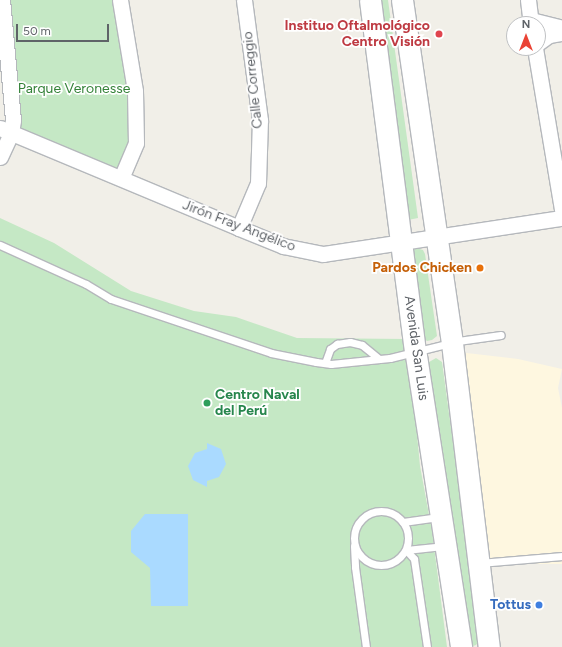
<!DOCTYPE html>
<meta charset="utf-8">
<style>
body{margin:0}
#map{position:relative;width:562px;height:647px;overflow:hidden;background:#f1efe8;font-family:Figtree,sans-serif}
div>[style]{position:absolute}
.commercial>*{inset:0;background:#fef7e0}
.green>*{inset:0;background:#c5e8c5}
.water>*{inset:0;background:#aadaff}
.roads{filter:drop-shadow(1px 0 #b5b8bc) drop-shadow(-1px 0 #b5b8bc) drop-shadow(0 1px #b5b8bc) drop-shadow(0 -1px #b5b8bc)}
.service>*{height:7px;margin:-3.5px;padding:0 3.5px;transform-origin:3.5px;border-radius:3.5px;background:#fff}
.service>.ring{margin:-3.5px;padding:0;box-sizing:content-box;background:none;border:7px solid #fff;border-radius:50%}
.minor>*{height:15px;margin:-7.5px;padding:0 7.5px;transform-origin:7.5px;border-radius:7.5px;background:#fff}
.secondary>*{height:21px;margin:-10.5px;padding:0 10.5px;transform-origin:10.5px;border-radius:10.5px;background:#fff}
.dots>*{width:11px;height:11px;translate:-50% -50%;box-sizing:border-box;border:2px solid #fff;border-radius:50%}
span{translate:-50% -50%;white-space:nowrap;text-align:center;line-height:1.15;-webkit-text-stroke:3.5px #fff;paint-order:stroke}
.health-label{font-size:14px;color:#be3a42;font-weight:700}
.right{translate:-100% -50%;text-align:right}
.street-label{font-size:14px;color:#5f6368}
.park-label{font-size:14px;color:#348238}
.food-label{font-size:14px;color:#c56008;font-weight:700}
.leisure-label{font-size:14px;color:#27864d;font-weight:700}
.left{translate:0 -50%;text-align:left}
.shop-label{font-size:14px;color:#366cbe;font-weight:700}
.north{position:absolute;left:506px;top:16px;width:40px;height:40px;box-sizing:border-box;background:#fff;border:1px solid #bfc1c3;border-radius:50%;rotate:0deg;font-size:11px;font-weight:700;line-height:16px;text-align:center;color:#5f6368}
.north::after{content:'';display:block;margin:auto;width:14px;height:18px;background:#ea4335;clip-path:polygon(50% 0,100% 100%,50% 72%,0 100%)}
.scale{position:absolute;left:16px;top:24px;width:93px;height:18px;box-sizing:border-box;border:2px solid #5f6368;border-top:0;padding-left:5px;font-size:12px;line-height:14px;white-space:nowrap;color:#5f6368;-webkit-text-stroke:3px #fff;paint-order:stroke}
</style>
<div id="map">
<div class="commercial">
<div style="clip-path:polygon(458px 352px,518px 359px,562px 369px,558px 388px,562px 408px,562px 564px,489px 564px)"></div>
</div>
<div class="green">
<div style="clip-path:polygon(9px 0,118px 0,130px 91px,132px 142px,119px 171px,19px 130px,21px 120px)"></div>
<div style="clip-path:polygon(375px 0,388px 0,418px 218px,408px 220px)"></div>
<div style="clip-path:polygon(0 218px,54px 243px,131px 291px,194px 311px,236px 317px,297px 338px,408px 339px,420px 466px,432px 531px,447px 647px,0 647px)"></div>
<div style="clip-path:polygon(416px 248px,423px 250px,425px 254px,437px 336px,432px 340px,427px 341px,420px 335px,412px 252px)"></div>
<div style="clip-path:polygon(436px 358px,442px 362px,480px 640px,476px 645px,470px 647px,424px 365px)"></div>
</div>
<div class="water">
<div style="clip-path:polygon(207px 443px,221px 449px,226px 464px,219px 477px,207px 481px,207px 487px,193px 480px,188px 466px,195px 453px,207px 449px)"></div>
<div style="clip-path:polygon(145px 514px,188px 514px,188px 606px,151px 606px,150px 568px,131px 552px,131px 531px)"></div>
</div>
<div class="roads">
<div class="service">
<div style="left:0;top:245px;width:94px;rotate:24.4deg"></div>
<div style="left:86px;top:284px;width:29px;rotate:31deg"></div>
<div style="left:111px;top:299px;width:169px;rotate:18.6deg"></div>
<div style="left:271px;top:353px;width:46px;rotate:11.3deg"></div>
<div style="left:316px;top:362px;width:15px;rotate:8deg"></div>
<div style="left:331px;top:364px;width:59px;rotate:-5.8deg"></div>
<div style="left:390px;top:358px;width:70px;rotate:-14deg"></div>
<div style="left:458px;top:341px;width:43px;rotate:-7.9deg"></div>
<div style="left:325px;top:363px;width:15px;rotate:-70deg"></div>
<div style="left:330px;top:349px;width:9px;rotate:-36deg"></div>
<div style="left:337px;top:344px;width:13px;rotate:-9deg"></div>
<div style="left:350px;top:342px;width:12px;rotate:14deg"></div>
<div style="left:362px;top:345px;width:22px;rotate:39deg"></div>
<div class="ring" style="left:354px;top:511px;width:47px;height:47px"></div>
<div style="left:403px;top:522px;width:36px;rotate:-8deg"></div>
<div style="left:354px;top:546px;width:21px;rotate:87deg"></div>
<div style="left:355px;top:567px;width:81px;rotate:82.2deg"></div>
<div style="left:406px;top:550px;width:12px;rotate:48deg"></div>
<div style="left:414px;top:559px;width:89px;rotate:81.6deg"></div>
<div style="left:406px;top:550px;width:37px;rotate:-6deg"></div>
<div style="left:480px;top:563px;width:82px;rotate:-4.9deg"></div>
</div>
<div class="minor">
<div style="left:120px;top:0;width:92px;rotate:80.6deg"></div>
<div style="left:135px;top:91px;width:52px;rotate:88.9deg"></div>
<div style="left:136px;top:143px;width:38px;rotate:113deg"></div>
<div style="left:528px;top:0;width:24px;rotate:83deg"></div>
<div style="left:531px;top:20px;width:32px;rotate:14deg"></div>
<div style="left:538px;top:43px;width:14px;rotate:-36deg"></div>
<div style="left:549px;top:35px;width:13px;rotate:-9deg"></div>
<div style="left:535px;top:48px;width:164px;rotate:80.5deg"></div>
<div style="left:0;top:128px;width:259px;rotate:22.7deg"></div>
<div style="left:239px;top:228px;width:48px;rotate:22.2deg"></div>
<div style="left:283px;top:246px;width:41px;rotate:11.3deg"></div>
<div style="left:323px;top:254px;width:242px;rotate:-8.6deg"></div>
<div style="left:0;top:157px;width:26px;rotate:-65deg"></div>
<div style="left:11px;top:133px;width:13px;rotate:-81deg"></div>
<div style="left:13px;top:120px;width:121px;rotate:-95.2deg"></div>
<div style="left:239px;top:228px;width:49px;rotate:-67.1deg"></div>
<div style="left:258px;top:183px;width:63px;rotate:-88.2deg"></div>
<div style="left:260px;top:120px;width:121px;rotate:-97.6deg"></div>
</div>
<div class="secondary">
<div style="left:370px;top:0;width:352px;rotate:82.7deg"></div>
<div style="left:415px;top:349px;width:302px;rotate:81.2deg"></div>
<div style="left:402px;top:0;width:347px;rotate:81.7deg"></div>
<div style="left:452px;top:343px;width:306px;rotate:83.1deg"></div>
</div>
</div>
<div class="dots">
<div style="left:439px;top:34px;background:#e0444e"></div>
<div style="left:480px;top:268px;background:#e8710a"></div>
<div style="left:207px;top:403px;background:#2e9e5b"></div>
<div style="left:539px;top:605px;background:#3f7fe0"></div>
</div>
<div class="health-label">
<span class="right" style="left:430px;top:34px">Instituo Oftalmológico<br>Centro Visión</span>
</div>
<div class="street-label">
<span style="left:253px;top:80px;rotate:-96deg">Calle Correggio</span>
<span style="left:239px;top:226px;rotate:21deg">Jirón Fray Angélico</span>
<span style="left:416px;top:348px;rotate:82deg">Avenida San Luis</span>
</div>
<div class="park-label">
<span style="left:74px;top:89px">Parque Veronesse</span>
</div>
<div class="food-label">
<span class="right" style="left:472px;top:268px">Pardos Chicken</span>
</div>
<div class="leisure-label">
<span class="left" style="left:215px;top:403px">Centro Naval<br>del Perú</span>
</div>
<div class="shop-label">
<span class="right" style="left:531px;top:605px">Tottus</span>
</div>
<div class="north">N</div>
<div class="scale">50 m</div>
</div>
